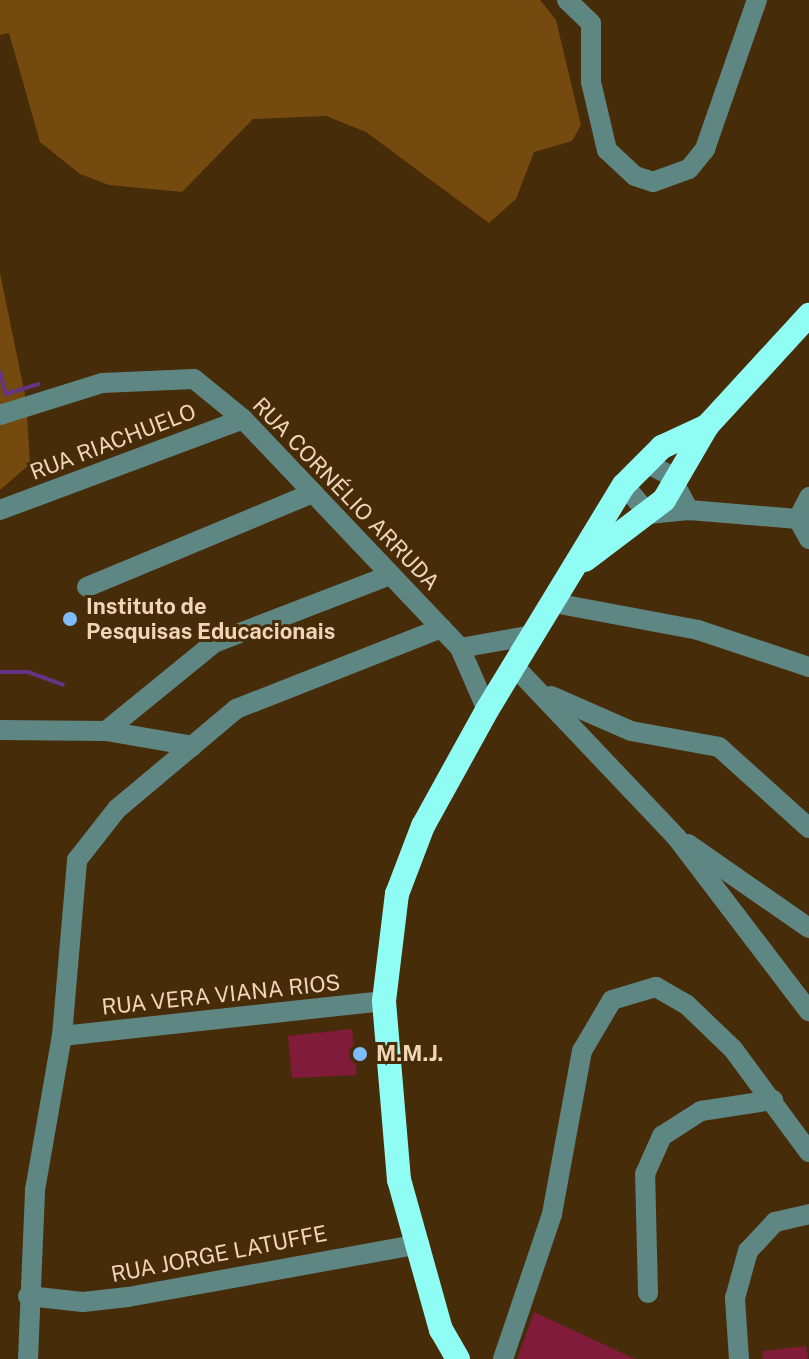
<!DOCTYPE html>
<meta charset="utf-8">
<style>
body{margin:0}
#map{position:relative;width:809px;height:1359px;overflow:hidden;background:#472c0a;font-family:"Public Sans",sans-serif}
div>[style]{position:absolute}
.green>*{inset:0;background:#754a0f}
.stream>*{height:4px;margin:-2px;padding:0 2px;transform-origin:2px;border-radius:2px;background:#643585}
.building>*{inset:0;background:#801c39}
.minor>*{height:20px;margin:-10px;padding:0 10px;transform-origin:10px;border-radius:10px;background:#5e8783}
.highway>*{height:24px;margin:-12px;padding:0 12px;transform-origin:12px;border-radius:12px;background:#90fdf4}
.dots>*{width:22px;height:22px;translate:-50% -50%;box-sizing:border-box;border:4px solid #472c0a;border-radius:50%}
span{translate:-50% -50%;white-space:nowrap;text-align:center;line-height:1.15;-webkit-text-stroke:6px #472c0a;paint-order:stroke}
.street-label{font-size:22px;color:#f1d5b7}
.poi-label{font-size:22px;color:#f1d5b7;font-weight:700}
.left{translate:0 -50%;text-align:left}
</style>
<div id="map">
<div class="green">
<div style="clip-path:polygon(0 0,540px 0,556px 20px,581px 125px,572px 141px,534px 152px,516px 199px,489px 223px,366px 132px,326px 116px,253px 119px,182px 192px,109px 185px,80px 174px,40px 142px,9px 33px,0 35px)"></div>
<div style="clip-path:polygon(0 273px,26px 400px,30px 464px,0 490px)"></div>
</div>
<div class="stream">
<div style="left:0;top:372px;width:23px;rotate:75deg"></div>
<div style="left:6px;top:394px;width:34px;rotate:-17deg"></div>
<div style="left:0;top:672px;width:28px"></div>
<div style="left:28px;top:672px;width:37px;rotate:20deg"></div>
</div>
<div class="building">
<div style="clip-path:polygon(352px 1029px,357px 1075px,292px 1078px,288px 1036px)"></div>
<div style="clip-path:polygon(534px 1312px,635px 1359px,517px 1359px)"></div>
<div style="clip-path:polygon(806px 1346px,808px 1359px,763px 1359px,762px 1351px)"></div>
</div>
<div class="minor">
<div style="left:567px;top:0;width:33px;rotate:44deg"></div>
<div style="left:591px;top:23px;width:59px;rotate:90deg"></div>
<div style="left:591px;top:82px;width:70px;rotate:76.8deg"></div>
<div style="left:607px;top:150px;width:38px;rotate:43deg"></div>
<div style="left:635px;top:176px;width:19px;rotate:18deg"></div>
<div style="left:653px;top:182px;width:38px;rotate:-20deg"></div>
<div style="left:689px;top:169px;width:26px;rotate:-51deg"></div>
<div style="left:705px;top:149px;width:158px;rotate:-70.8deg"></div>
<div style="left:0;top:415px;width:107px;rotate:-17.4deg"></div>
<div style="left:102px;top:383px;width:92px;rotate:-2.5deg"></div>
<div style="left:194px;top:379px;width:63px;rotate:39.2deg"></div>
<div style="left:243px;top:419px;width:315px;rotate:46.5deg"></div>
<div style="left:460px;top:648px;width:68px;rotate:66.5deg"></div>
<div style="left:644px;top:462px;width:29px;rotate:27deg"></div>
<div style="left:670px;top:475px;width:40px;rotate:62deg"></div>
<div style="left:624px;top:485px;width:38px;rotate:50deg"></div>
<div style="left:648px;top:514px;width:41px;rotate:-5.6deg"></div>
<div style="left:689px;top:510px;width:109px;rotate:4.7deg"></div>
<div style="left:798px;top:519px;width:23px;rotate:61deg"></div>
<div style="left:0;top:510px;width:259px;rotate:-20.5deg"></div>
<div style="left:798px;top:519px;width:25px;rotate:-63deg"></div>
<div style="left:87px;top:587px;width:245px;rotate:-22.6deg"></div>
<div style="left:554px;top:603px;width:147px;rotate:10.6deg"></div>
<div style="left:698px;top:630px;width:117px;rotate:18.4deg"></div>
<div style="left:460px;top:648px;width:74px;rotate:-10.1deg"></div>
<div style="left:514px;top:666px;width:237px;rotate:46.5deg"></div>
<div style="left:677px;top:838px;width:218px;rotate:52.7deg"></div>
<div style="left:551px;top:696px;width:87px;rotate:23.6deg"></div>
<div style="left:631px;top:731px;width:89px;rotate:10.3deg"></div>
<div style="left:719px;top:747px;width:121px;rotate:42deg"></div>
<div style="left:0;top:730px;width:106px;rotate:0.5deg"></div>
<div style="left:106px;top:731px;width:88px;rotate:9.8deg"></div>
<div style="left:106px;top:731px;width:139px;rotate:-39.2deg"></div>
<div style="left:214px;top:643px;width:189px;rotate:-21.1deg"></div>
<div style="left:688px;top:844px;width:147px;rotate:34.8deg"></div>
<div style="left:62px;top:1036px;width:324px;rotate:-6.2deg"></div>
<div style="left:648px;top:1293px;width:119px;rotate:-91.4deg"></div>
<div style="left:645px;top:1174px;width:42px;rotate:-65.9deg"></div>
<div style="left:662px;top:1136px;width:46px;rotate:-32.7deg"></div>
<div style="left:701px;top:1111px;width:73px;rotate:-8.7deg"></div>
<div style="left:28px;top:1296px;width:55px;rotate:6.2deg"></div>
<div style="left:83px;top:1302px;width:45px;rotate:-6.3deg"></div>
<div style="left:128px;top:1297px;width:296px;rotate:-10.3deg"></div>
<div style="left:28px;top:1359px;width:169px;rotate:-87.6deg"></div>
<div style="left:35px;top:1190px;width:156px;rotate:-80.1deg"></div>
<div style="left:62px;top:1036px;width:177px;rotate:-85.1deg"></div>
<div style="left:77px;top:860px;width:65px;rotate:-51.9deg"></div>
<div style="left:117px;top:809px;width:155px;rotate:-40deg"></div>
<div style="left:236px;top:709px;width:221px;rotate:-21.5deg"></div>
<div style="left:503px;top:1359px;width:153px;rotate:-71.3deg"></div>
<div style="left:552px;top:1214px;width:166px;rotate:-79.6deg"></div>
<div style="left:582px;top:1051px;width:59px;rotate:-59.5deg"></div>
<div style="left:612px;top:1000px;width:46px;rotate:-16.5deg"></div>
<div style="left:656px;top:987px;width:34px;rotate:30deg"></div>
<div style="left:686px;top:1004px;width:65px;rotate:43.8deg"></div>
<div style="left:733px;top:1049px;width:128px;rotate:53.6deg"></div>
<div style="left:739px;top:1359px;width:61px;rotate:-93.8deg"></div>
<div style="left:735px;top:1298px;width:49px;rotate:-74.5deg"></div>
<div style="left:748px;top:1251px;width:40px;rotate:-47deg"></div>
<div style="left:775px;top:1222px;width:35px;rotate:-13deg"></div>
</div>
<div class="highway">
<div style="left:585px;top:560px;width:99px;rotate:-37.2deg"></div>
<div style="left:664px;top:500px;width:86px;rotate:-59.8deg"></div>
<div style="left:707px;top:426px;width:151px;rotate:-47.4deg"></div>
<div style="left:458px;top:1359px;width:34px;rotate:-120deg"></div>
<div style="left:441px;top:1330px;width:156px;rotate:-105.6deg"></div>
<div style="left:399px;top:1180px;width:180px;rotate:-94.8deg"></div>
<div style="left:384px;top:1001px;width:108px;rotate:-83.1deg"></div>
<div style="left:397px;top:894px;width:73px;rotate:-69.1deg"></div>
<div style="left:423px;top:826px;width:132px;rotate:-61.1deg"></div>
<div style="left:487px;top:710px;width:263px;rotate:-58.7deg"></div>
<div style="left:624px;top:485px;width:54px;rotate:-45deg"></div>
<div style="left:662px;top:447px;width:50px;rotate:-25deg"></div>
</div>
<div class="dots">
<div style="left:70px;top:619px;background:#7fbdfa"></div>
<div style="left:360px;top:1054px;background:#7fbdfa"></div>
</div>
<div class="street-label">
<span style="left:113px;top:442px;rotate:-21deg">RUA RIACHUELO</span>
<span style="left:346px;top:494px;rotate:46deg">RUA CORNÉLIO ARRUDA</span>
<span style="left:221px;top:995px;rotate:-6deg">RUA VERA VIANA RIOS</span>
<span style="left:219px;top:1254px;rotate:-11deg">RUA JORGE LATUFFE</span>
</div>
<div class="poi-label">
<span class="left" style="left:86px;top:619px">Instituto de<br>Pesquisas Educacionais</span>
<span class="left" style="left:376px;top:1054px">M.M.J.</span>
</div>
</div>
